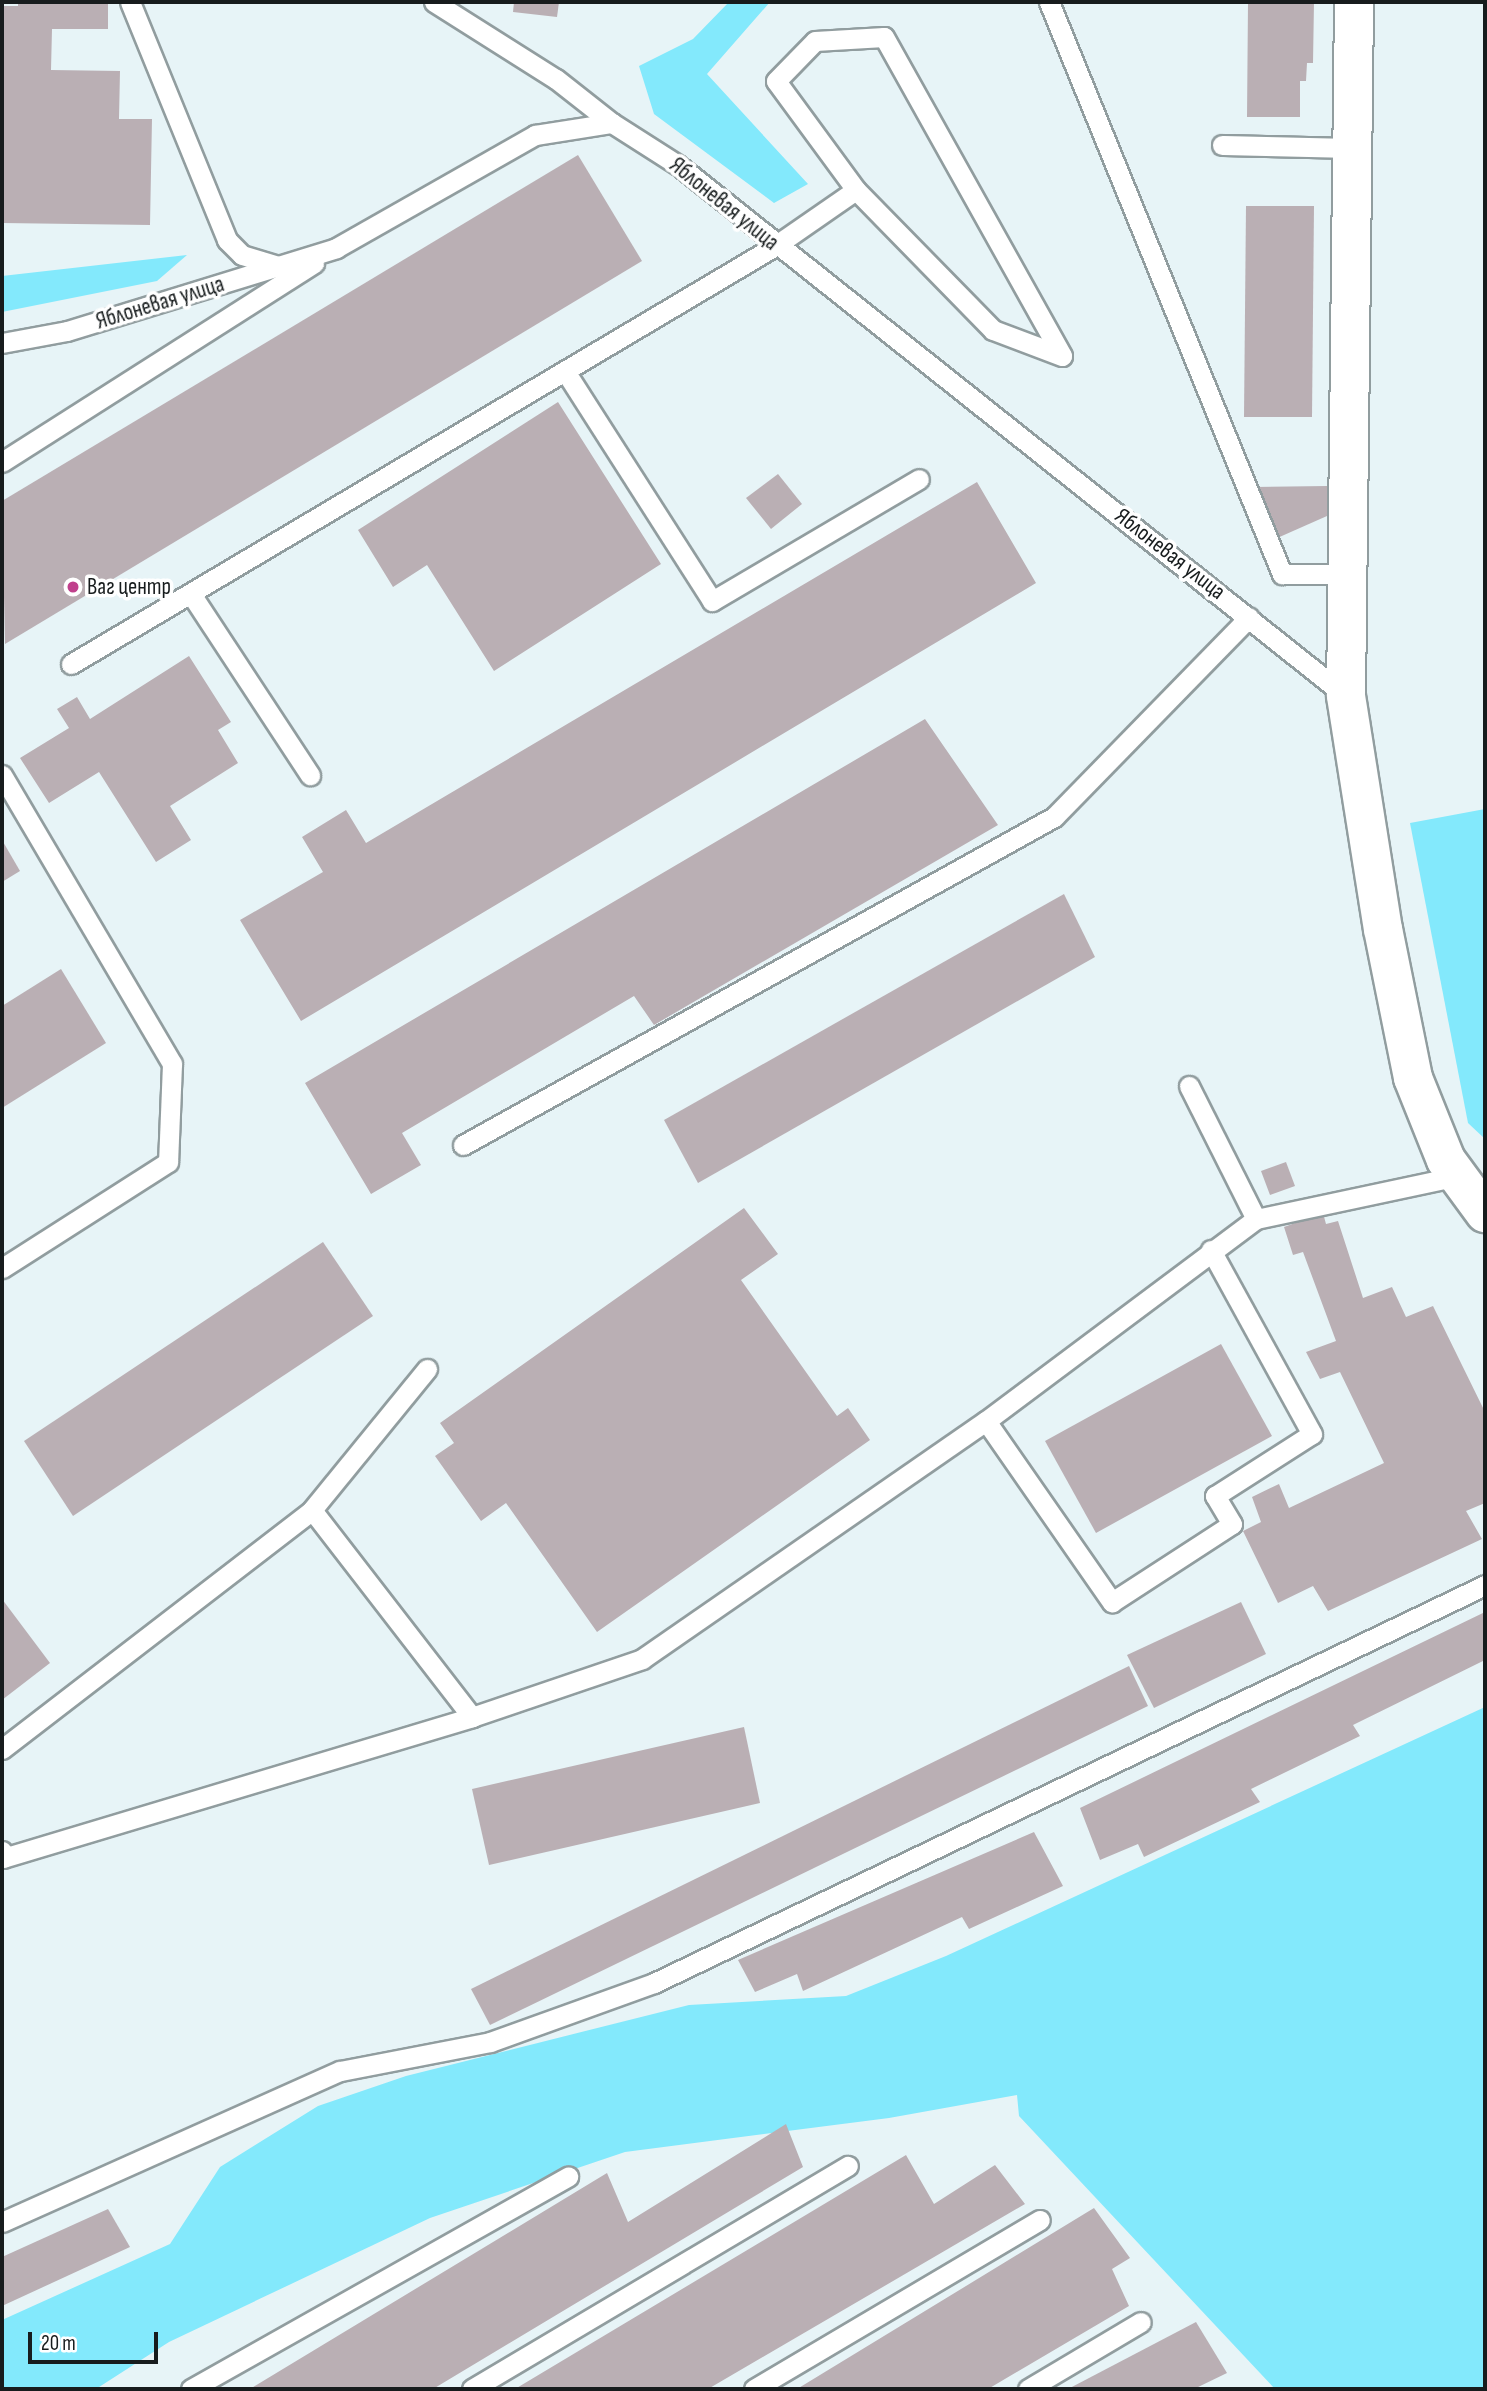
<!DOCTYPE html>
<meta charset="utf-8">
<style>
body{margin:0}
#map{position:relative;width:1487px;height:2391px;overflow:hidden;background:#e7f4f7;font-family:"Sofia Sans Condensed",sans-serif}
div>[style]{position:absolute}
.green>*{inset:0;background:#83e9fc}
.building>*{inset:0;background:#baafb4}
.roads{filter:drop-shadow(2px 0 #919d9f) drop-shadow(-2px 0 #919d9f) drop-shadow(0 2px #919d9f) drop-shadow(0 -2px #919d9f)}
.service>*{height:19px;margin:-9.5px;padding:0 9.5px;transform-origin:9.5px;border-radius:9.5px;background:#fff}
.tertiary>*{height:38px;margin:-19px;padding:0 19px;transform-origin:19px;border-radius:19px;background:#fff}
.dots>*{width:19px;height:19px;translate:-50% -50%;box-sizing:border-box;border:4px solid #fff;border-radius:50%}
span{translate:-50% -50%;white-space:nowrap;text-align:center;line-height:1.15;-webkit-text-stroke:7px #fff;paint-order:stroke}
.street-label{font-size:23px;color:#171c1d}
.poi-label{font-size:23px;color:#171c1d}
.left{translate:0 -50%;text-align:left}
.frame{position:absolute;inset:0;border:4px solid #171c1d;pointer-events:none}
.scale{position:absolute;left:28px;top:2332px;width:130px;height:32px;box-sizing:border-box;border:4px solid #171c1d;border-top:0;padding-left:9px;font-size:21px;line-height:24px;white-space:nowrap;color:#171c1d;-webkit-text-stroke:5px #fff;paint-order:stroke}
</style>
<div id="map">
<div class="green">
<div style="clip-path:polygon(729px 2px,770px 2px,707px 74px,808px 184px,774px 203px,654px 114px,639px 66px,693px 39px)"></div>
<div style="clip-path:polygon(187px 255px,157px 281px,2px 312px,2px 276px)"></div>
<div style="clip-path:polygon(1485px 809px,1485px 1139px,1468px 1123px,1410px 823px)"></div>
<div style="clip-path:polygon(1485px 1707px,1485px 2389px,1275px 2389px,1019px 2116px,1017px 2095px,889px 2118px,625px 2152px,430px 2218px,169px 2342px,96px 2389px,2px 2389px,2px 2320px,170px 2244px,220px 2167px,318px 2106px,406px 2076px,689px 2005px,846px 1996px,946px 1956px)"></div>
</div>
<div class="building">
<div style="clip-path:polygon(18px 2px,108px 2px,108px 29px,52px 29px,51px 70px,120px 71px,119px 119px,152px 119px,150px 225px,2px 223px,2px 6px,18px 6px)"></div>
<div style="clip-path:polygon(514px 2px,559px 2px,557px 17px,513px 12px)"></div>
<div style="clip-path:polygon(1248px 2px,1314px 2px,1313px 63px,1307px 63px,1306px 81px,1300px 81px,1300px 117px,1247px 117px)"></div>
<div style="clip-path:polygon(578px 155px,642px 261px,5px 644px,2px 501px)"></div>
<div style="clip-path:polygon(1246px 206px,1314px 206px,1312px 417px,1244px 417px)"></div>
<div style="clip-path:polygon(558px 402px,661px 564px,494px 671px,427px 565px,393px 587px,358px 530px)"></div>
<div style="clip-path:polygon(778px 474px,802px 504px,771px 529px,746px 498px)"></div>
<div style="clip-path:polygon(977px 482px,1036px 583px,301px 1021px,240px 920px,323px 872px,302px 837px,346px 810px,366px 843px)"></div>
<div style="clip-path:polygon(1327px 486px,1327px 516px,1275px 539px,1254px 487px)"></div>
<div style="clip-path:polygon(189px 656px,231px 722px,218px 730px,238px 763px,170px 806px,191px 840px,156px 862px,99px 772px,49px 803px,20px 758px,69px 728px,57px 709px,77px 697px,90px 719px)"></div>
<div style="clip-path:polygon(925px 719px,998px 825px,654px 1025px,634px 996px,402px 1133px,421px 1165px,371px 1194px,305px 1083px)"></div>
<div style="clip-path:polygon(2px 840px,20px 871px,2px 882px)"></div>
<div style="clip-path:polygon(1064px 894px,1095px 957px,698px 1183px,664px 1120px)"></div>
<div style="clip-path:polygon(61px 969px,106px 1043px,2px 1108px,2px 1006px)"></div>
<div style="clip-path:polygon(1286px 1162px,1295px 1186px,1270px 1195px,1261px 1171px)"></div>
<div style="clip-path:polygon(744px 1208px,778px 1254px,741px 1280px,837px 1416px,848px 1408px,870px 1440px,597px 1632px,506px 1503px,481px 1521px,435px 1456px,454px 1443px,440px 1423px)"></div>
<div style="clip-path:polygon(1323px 1213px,1326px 1224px,1338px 1221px,1363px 1298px,1392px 1287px,1406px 1317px,1433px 1306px,1485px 1412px,1485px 1503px,1466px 1511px,1482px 1539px,1328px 1611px,1313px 1586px,1278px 1603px,1243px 1531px,1261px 1522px,1252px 1497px,1279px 1484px,1289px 1508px,1384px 1463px,1340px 1372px,1320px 1379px,1306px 1352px,1336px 1341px,1303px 1252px,1293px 1255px,1284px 1227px)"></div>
<div style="clip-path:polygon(323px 1242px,373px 1316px,73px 1516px,24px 1441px)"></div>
<div style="clip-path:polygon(1221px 1344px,1272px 1436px,1096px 1533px,1045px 1441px)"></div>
<div style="clip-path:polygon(2px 1599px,50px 1663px,2px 1700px)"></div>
<div style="clip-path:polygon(1241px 1602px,1266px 1654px,1154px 1708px,1127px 1655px)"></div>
<div style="clip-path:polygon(1485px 1612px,1485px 1660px,1353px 1725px,1360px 1736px,1251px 1789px,1260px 1802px,1144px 1857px,1138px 1844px,1100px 1860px,1080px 1808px)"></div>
<div style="clip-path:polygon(1129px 1666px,1148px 1706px,490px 2025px,471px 1989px)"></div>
<div style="clip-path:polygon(744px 1727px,760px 1803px,489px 1865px,472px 1789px)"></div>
<div style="clip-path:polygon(1034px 1832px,1063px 1886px,969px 1929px,962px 1917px,803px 1991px,797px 1974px,755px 1992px,738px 1960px)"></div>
<div style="clip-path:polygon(786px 2124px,803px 2167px,433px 2389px,250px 2389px,607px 2173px,628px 2222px)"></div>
<div style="clip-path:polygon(906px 2155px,934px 2204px,995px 2165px,1025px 2204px,708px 2389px,515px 2389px)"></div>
<div style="clip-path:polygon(1094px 2208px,1130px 2258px,1112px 2269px,1129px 2306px,988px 2389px,797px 2389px)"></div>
<div style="clip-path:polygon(108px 2209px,130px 2247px,2px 2306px,2px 2257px)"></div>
<div style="clip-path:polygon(1196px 2322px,1227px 2373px,1194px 2389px,1068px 2389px)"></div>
</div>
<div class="roads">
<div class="service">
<div style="left:130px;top:2px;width:257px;rotate:67.8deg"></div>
<div style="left:227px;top:240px;width:21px;rotate:45deg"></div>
<div style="left:242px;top:255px;width:39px;rotate:17deg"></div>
<div style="left:434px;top:2px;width:144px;rotate:32.3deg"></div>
<div style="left:556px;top:79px;width:71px;rotate:38.2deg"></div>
<div style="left:1049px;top:2px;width:618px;rotate:67.84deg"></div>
<div style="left:1282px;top:574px;width:65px"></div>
<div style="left:884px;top:37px;width:365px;rotate:60.8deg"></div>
<div style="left:1062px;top:356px;width:74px;rotate:-159.4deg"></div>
<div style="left:993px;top:330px;width:196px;rotate:-134.4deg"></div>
<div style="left:856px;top:190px;width:135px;rotate:-126.3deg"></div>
<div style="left:776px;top:81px;width:56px;rotate:-45.7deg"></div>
<div style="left:815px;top:41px;width:69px;rotate:-3.3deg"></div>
<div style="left:1222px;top:145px;width:130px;rotate:1.3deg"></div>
<div style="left:2px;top:343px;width:66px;rotate:-10.5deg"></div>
<div style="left:67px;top:331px;width:282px;rotate:-17.1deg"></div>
<div style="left:336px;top:248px;width:229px;rotate:-29.6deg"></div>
<div style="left:535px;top:135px;width:78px;rotate:-8.9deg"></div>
<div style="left:612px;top:123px;width:78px;rotate:32.5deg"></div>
<div style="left:678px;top:165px;width:853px;rotate:38.48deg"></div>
<div style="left:565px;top:371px;width:273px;rotate:57.4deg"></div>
<div style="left:712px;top:601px;width:240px;rotate:-30.5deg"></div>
<div style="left:2px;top:462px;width:370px;rotate:-32.5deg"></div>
<div style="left:191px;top:594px;width:217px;rotate:56.7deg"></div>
<div style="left:71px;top:664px;width:819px;rotate:-30.7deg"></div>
<div style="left:775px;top:246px;width:98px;rotate:-34.7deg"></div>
<div style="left:2px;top:775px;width:335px;rotate:59.5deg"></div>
<div style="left:172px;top:1064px;width:98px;rotate:92.3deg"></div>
<div style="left:168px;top:1162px;width:197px;rotate:147.4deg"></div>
<div style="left:1189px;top:1086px;width:149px;rotate:63.3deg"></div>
<div style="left:463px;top:1145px;width:676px;rotate:-29.03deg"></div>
<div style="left:1054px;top:817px;width:279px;rotate:-45.7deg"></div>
<div style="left:986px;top:1421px;width:221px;rotate:55.2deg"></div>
<div style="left:1112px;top:1602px;width:143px;rotate:-33deg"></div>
<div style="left:1232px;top:1524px;width:33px;rotate:-121deg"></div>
<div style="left:1215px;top:1496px;width:115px;rotate:-32.6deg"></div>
<div style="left:1312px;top:1434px;width:210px;rotate:-118.8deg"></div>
<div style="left:312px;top:1510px;width:182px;rotate:-50.8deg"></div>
<div style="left:2px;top:1749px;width:391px;rotate:-37.6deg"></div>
<div style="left:312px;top:1510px;width:262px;rotate:52.3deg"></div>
<div style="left:2px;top:1851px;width:7px;rotate:82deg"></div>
<div style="left:3px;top:1858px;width:490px;rotate:-16.7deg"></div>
<div style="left:472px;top:1717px;width:180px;rotate:-18.8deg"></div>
<div style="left:642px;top:1659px;width:418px;rotate:-34.7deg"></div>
<div style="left:986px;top:1421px;width:337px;rotate:-36.8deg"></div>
<div style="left:1256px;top:1219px;width:207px;rotate:-12deg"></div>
<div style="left:2px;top:2222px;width:370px;rotate:-24.1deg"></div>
<div style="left:340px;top:2071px;width:153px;rotate:-10.9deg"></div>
<div style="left:490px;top:2042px;width:174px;rotate:-19.8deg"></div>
<div style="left:654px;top:1983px;width:921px;rotate:-25.59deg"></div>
<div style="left:191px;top:2389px;width:433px;rotate:-29.4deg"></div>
<div style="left:472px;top:2389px;width:437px;rotate:-30.7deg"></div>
<div style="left:754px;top:2389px;width:332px;rotate:-30.6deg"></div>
<div style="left:1028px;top:2389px;width:131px;rotate:-30.7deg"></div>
</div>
<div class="tertiary">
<div style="left:1354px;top:2px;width:694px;rotate:90.66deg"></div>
<div style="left:1346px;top:696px;width:236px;rotate:81deg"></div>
<div style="left:1383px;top:929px;width:152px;rotate:78.6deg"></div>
<div style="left:1413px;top:1078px;width:88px;rotate:68.1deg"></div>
<div style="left:1446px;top:1160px;width:66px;rotate:53.7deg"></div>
</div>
</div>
<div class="dots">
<div style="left:73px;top:587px;background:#c0408c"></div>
</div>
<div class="street-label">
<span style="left:724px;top:204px;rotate:39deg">Яблоневая улица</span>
<span style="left:160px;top:303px;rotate:-17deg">Яблоневая улица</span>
<span style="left:1170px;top:554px;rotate:38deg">Яблоневая улица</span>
</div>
<div class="poi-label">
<span class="left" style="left:87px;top:587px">Ваг центр</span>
</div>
<div class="frame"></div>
<div class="scale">20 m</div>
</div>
